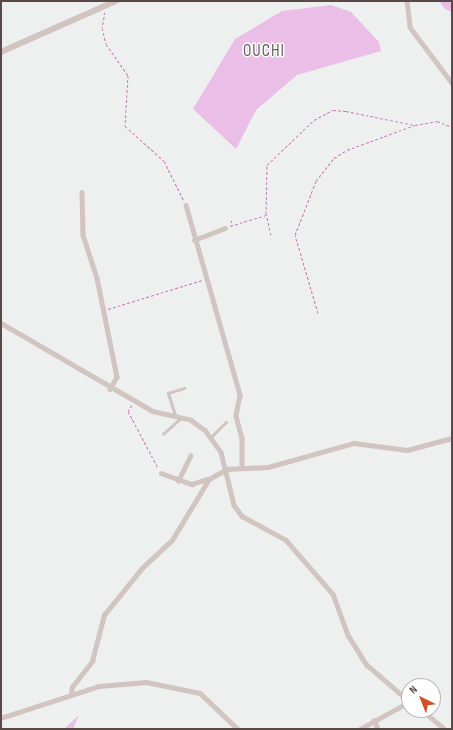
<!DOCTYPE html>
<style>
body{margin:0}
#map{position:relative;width:453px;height:730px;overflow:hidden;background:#edf0ef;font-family:"Sofia Sans Condensed",sans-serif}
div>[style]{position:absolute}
.green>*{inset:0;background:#ebbee8}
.path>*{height:1px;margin-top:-0.5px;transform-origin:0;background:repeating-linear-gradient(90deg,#c778b7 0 3px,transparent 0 5px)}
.service>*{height:2.5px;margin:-1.25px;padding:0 1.25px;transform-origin:1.25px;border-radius:1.25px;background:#d1c4c1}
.minor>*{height:4.5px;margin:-2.25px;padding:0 2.25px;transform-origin:2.25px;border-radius:2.25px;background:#d1c4c1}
.tertiary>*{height:5.5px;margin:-2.75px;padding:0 2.75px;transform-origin:2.75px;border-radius:2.75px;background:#d1c4c1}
span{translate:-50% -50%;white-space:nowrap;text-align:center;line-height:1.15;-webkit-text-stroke:3px #fff;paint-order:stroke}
.quarter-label{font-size:17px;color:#625c5a;letter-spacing:1px}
.frame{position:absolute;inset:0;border:2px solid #594a47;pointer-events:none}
.north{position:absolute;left:401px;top:678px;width:40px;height:40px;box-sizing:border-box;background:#fff;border:1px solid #bdb7b5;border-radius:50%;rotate:317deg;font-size:11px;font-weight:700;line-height:16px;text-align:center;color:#594a47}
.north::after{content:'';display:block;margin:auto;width:14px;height:18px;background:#d25125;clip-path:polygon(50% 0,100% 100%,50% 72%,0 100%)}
</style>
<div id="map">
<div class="green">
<div style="clip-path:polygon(439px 1px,452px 1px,452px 12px,445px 9px)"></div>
<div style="clip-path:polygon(331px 5px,351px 12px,379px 42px,381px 51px,297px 75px,256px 110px,236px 149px,193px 109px,235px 39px,282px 11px)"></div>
<div style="clip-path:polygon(79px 715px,73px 729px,64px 729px)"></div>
</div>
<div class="path">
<div style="left:105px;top:12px;width:16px;rotate:101deg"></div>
<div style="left:102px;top:28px;width:16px;rotate:76deg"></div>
<div style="left:106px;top:44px;width:38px;rotate:55deg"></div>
<div style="left:128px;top:75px;width:51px;rotate:93.4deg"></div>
<div style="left:125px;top:126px;width:52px;rotate:41.9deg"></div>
<div style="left:164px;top:161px;width:45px;rotate:63.4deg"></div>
<div style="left:231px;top:220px;width:5px;rotate:79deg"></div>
<div style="left:230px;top:226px;width:37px;rotate:-17deg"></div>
<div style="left:271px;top:235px;width:22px;rotate:-103deg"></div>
<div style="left:266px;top:214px;width:49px;rotate:-88.8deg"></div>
<div style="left:267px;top:165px;width:65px;rotate:-43.8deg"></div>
<div style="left:314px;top:120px;width:21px;rotate:-28deg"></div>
<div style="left:333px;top:110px;width:13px;rotate:4deg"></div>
<div style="left:346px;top:111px;width:69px;rotate:11.6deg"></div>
<div style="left:108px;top:309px;width:98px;rotate:-17.1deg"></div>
<div style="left:318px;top:313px;width:81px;rotate:-106.4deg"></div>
<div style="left:295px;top:235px;width:58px;rotate:-68.7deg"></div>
<div style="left:316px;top:181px;width:29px;rotate:-52deg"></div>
<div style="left:334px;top:158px;width:15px;rotate:-32deg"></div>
<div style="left:347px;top:150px;width:72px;rotate:-20.2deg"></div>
<div style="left:415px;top:125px;width:22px;rotate:-10deg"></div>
<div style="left:437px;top:121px;width:16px;rotate:22deg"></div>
<div style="left:132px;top:405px;width:7px;rotate:124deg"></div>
<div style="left:128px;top:411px;width:64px;rotate:62.2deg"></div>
</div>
<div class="service">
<div style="left:175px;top:415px;width:23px;rotate:-108deg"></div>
<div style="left:168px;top:393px;width:17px;rotate:-17deg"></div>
<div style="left:163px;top:434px;width:24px;rotate:-42deg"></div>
<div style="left:211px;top:437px;width:21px;rotate:-45deg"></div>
</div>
<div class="minor">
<div style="left:407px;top:1px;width:26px;rotate:83deg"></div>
<div style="left:410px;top:27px;width:70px;rotate:53.1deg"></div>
<div style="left:82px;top:192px;width:43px;rotate:88.7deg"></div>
<div style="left:83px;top:235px;width:45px;rotate:72deg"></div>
<div style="left:97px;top:278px;width:101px;rotate:78.6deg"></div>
<div style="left:117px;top:377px;width:14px;rotate:120deg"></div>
<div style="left:186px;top:205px;width:198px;rotate:74.1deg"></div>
<div style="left:240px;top:395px;width:21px;rotate:101deg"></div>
<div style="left:236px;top:416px;width:24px;rotate:75deg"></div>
<div style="left:242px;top:439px;width:27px;rotate:90deg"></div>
<div style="left:194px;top:240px;width:33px;rotate:-21deg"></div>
<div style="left:1px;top:323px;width:176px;rotate:30.1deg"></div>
<div style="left:153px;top:411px;width:39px;rotate:13deg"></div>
<div style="left:191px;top:420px;width:17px;rotate:36deg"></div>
<div style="left:205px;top:430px;width:27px;rotate:54deg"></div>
<div style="left:221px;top:452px;width:55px;rotate:76.2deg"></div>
<div style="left:234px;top:505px;width:14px;rotate:54deg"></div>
<div style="left:242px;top:516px;width:50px;rotate:28.6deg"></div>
<div style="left:286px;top:540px;width:72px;rotate:49deg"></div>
<div style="left:333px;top:594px;width:44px;rotate:69.9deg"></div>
<div style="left:348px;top:635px;width:36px;rotate:58deg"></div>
<div style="left:367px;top:665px;width:55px;rotate:40.6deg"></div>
<div style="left:161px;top:473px;width:33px;rotate:20deg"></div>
<div style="left:192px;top:484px;width:16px;rotate:-18deg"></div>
<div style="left:178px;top:481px;width:28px;rotate:-64deg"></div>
<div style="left:71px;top:695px;width:8px;rotate:-83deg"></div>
<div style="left:72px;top:687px;width:33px;rotate:-52deg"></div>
<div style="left:92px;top:661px;width:48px;rotate:-75.4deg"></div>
<div style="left:104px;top:615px;width:60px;rotate:-51deg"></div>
<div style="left:142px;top:568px;width:41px;rotate:-43deg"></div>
<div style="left:172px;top:540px;width:71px;rotate:-58.8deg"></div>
<div style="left:209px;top:479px;width:21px;rotate:-29deg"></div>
<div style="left:227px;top:469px;width:41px;rotate:-2.8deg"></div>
<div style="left:268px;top:467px;width:89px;rotate:-15.6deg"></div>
<div style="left:354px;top:443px;width:53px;rotate:7.5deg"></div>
<div style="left:407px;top:450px;width:47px;rotate:-14.9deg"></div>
<div style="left:422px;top:710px;width:30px;rotate:40deg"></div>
<div style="left:1px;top:718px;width:103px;rotate:-18.1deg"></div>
<div style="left:99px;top:686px;width:47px;rotate:-4.9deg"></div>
<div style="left:146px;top:682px;width:55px;rotate:11.5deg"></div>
<div style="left:200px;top:693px;width:52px;rotate:43.5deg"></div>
<div style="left:374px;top:720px;width:10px;rotate:66deg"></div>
<div style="left:360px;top:729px;width:56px;rotate:-28.9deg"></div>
</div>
<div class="tertiary">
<div style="left:1px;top:52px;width:126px;rotate:-23.9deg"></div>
</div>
<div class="quarter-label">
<span style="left:264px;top:52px">OUCHI</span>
</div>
<div class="frame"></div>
<div class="north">N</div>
</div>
